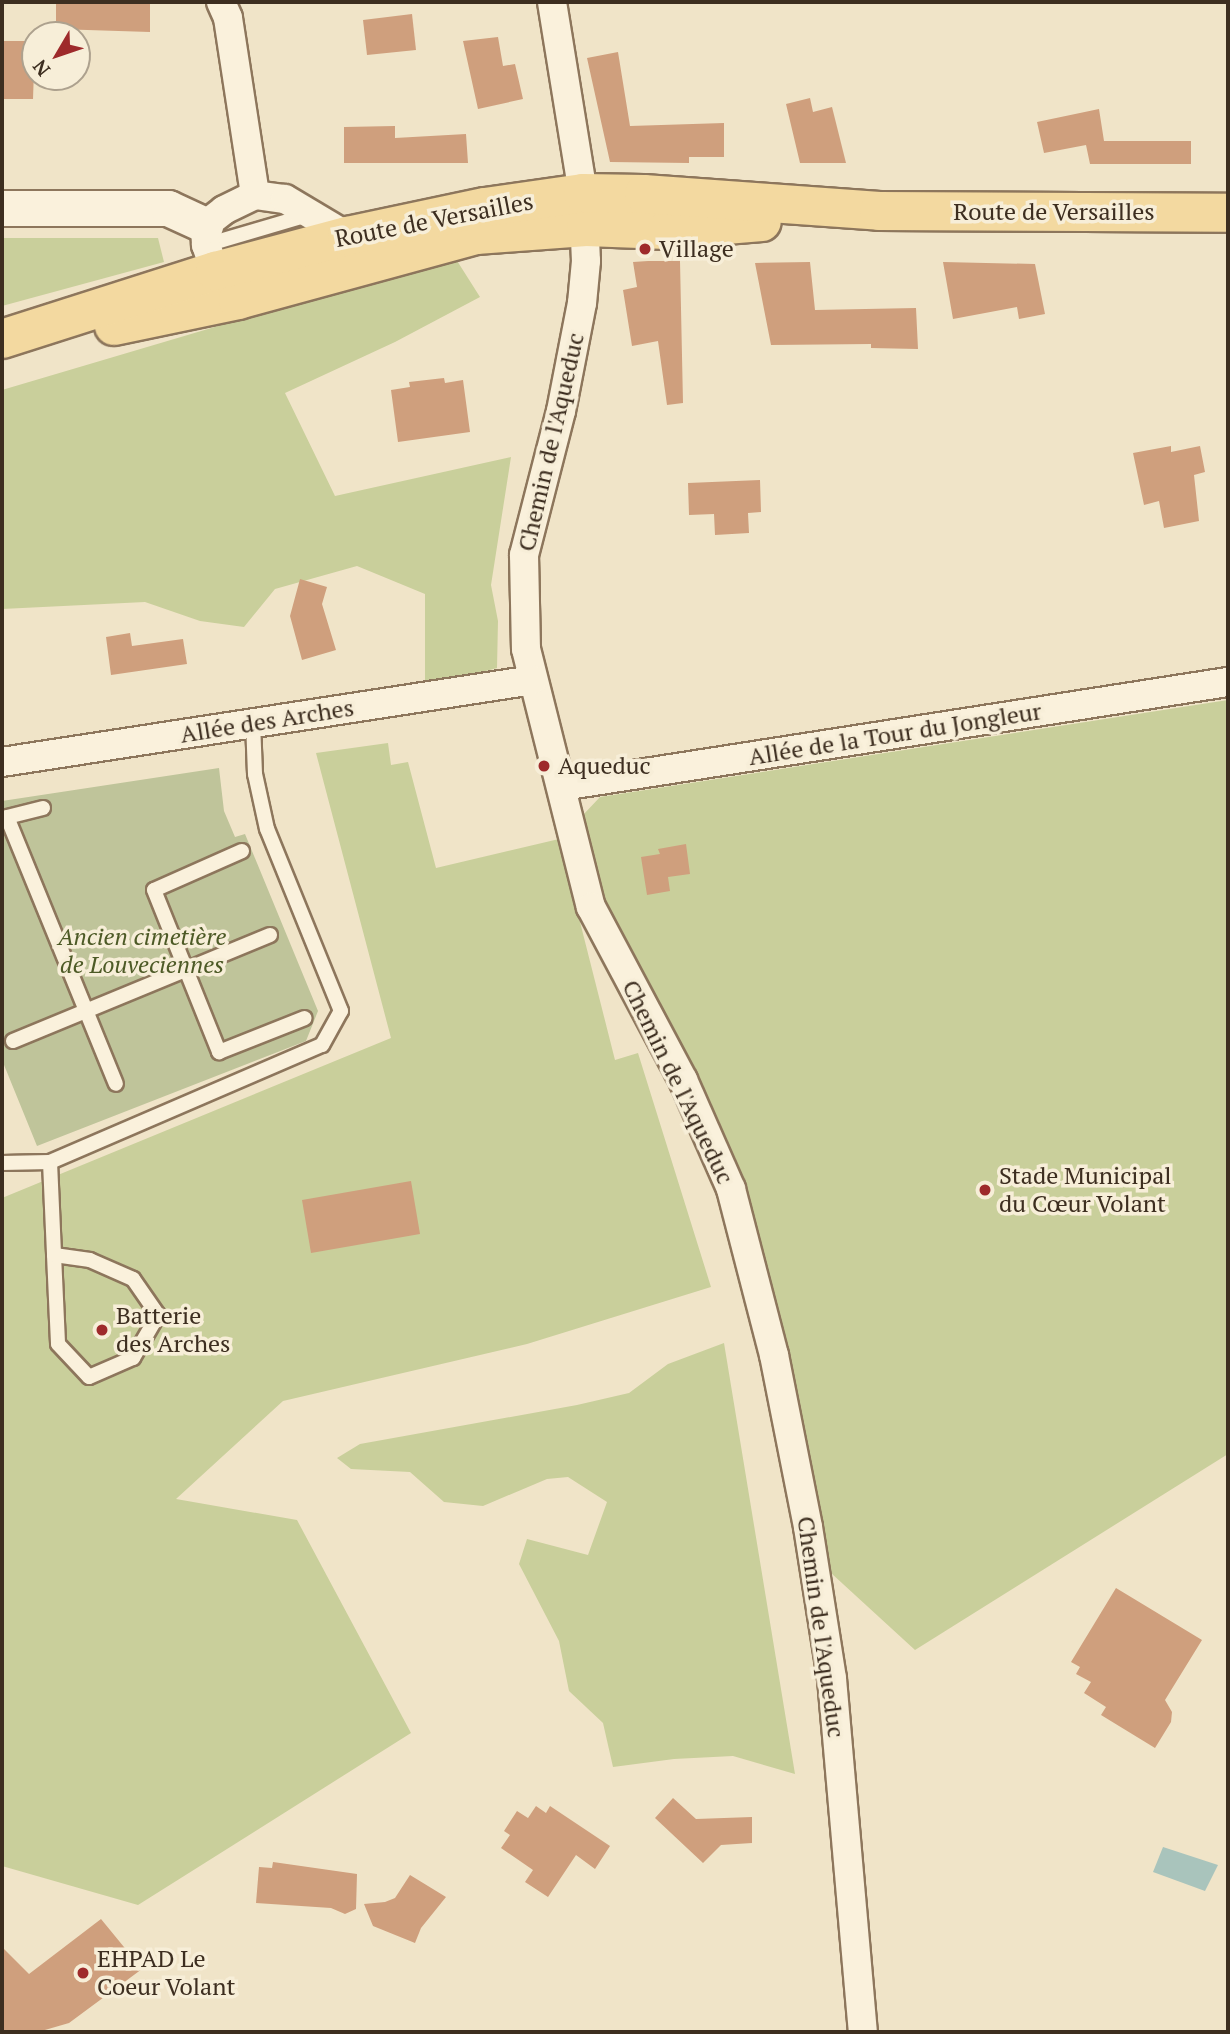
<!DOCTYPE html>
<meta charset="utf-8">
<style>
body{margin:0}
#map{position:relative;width:1230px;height:2034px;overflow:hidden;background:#f0e4c8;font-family:"PT Serif",serif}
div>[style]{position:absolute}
.green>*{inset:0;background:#c9cf9b}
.cemetery>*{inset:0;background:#bfc49a}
.water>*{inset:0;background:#a9c4bc}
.building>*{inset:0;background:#cf9f7d}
.roads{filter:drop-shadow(2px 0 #8d765c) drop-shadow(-2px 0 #8d765c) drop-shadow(0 2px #8d765c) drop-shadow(0 -2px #8d765c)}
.service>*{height:14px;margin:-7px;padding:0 7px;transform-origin:7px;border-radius:7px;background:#faf1dc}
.minor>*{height:28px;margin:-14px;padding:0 14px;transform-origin:14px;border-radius:14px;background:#faf1dc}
.tertiary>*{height:35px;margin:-17.5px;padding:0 17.5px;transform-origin:17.5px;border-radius:17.5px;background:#faf1dc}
.primary>*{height:38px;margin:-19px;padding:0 19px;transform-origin:19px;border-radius:19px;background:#f3d9a0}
.dots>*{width:19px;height:19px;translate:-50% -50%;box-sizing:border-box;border:4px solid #f7eed8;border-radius:50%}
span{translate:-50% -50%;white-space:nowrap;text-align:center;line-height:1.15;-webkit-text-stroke:7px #f7eed8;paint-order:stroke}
.street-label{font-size:24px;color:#3d2e20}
.poi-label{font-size:24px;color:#3d2e20}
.left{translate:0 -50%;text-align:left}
.park-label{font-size:24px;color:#4d5a26;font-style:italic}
.frame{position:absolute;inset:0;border:4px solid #3d2e20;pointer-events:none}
.north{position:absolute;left:21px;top:21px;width:70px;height:70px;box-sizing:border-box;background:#f7eed8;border:2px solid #ada18e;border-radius:50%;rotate:231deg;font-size:19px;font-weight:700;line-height:28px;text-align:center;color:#3d2e20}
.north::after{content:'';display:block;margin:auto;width:24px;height:32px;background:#9e2a2b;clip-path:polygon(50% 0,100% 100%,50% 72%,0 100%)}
</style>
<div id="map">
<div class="green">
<div style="clip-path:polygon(2px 238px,158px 238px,164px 262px,2px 306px)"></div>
<div style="clip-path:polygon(454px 256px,480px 297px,395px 342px,285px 393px,335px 496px,511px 457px,491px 585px,498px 621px,497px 668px,425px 687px,425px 594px,357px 566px,275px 589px,244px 627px,200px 621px,145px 602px,2px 609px,2px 390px)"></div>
<div style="clip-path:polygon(1228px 700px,1228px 1454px,915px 1650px,831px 1573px,793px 1370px,755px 1226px,609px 913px,583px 815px,600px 797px)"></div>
<div style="clip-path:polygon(388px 743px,391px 765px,408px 762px,436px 868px,559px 839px,615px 1060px,638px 1053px,711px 1287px,527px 1344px,283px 1401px,176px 1499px,297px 1520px,411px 1733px,138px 1905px,2px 1866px,2px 1198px,391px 1038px,316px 753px)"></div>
<div style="clip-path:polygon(724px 1343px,795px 1774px,733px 1756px,674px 1759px,613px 1767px,603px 1723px,569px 1691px,559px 1641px,519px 1564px,527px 1539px,588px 1555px,607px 1502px,568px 1477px,547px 1479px,483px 1506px,444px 1502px,410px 1472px,351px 1469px,337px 1458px,360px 1444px,577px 1405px,629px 1393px,668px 1364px)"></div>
</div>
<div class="cemetery">
<div style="clip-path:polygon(219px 768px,224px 811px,235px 837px,245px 834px,318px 1011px,306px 1041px,37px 1146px,2px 1060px,2px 801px)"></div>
</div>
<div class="water">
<div style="clip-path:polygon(1163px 1847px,1218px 1865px,1205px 1891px,1153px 1872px)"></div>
</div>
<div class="building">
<div style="clip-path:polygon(56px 2px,150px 2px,150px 32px,56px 29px)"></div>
<div style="clip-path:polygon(412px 14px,416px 50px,367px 55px,363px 20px)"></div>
<div style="clip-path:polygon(498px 37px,503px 66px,515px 64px,523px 99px,478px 109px,463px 41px)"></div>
<div style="clip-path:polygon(2px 41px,35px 41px,33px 99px,2px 99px)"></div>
<div style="clip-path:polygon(618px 52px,630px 126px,724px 123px,724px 157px,689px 157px,689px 163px,610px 162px,587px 58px)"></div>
<div style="clip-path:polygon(810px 98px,813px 112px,832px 107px,846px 163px,800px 163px,786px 104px)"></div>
<div style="clip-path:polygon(1099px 109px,1104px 141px,1191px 141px,1191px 164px,1090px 164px,1086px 145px,1044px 153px,1037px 122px)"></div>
<div style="clip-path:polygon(395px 126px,395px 138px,466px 134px,468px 163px,344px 163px,344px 127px)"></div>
<div style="clip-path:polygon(648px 261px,680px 261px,683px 403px,667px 405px,658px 341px,632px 346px,623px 290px,637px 287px,633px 262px)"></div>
<div style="clip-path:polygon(810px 262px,815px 310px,916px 308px,918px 349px,871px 348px,871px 344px,771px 345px,755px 263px)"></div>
<div style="clip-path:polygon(943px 262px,1035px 264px,1045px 314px,1019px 319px,1017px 307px,953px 319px)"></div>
<div style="clip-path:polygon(444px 378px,445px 383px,463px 380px,470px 432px,398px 442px,391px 390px,410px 387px,409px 382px)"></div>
<div style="clip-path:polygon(1171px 446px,1171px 452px,1200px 446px,1205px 472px,1194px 475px,1199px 521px,1164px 528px,1159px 501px,1144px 505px,1133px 453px)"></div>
<div style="clip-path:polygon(760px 480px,761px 512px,748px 513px,749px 533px,715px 535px,714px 514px,689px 515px,688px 483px)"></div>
<div style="clip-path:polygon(300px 579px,327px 587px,322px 604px,336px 650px,302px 660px,290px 616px)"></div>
<div style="clip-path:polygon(130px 633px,132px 646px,183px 639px,187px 664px,111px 675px,106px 637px)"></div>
<div style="clip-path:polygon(686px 844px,690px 874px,668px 877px,670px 891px,647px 895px,641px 857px,660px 854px,658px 849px)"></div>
<div style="clip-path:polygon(411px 1181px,420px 1234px,311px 1253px,302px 1200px)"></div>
<div style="clip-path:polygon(1116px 1588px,1202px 1640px,1165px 1700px,1172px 1712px,1171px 1722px,1155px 1748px,1101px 1715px,1106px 1707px,1084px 1693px,1091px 1682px,1076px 1674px,1080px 1667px,1071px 1662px)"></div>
<div style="clip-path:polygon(673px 1798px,696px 1819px,752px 1817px,752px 1843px,721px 1845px,703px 1863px,655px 1818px)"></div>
<div style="clip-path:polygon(536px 1806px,546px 1813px,550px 1806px,610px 1846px,595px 1869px,576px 1855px,548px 1897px,525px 1882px,533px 1870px,501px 1848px,510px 1835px,504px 1831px,517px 1811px,528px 1818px)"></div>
<div style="clip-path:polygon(273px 1862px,357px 1874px,356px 1909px,345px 1914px,331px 1908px,256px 1903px,259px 1867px,272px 1868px)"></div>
<div style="clip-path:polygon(410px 1875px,446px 1897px,421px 1928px,415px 1943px,373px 1926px,364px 1904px,385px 1902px,395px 1898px)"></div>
<div style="clip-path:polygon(101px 1919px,142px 1969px,69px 2023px,38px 2032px,2px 2032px,2px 1947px,29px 1974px)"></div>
</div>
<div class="roads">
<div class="service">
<div style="left:206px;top:245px;width:106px;rotate:-16.4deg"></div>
<div style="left:43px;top:808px;width:37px;rotate:166deg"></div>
<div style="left:7px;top:817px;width:288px;rotate:67.8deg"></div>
<div style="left:242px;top:851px;width:96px;rotate:156.1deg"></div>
<div style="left:154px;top:890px;width:175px;rotate:68.1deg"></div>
<div style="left:219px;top:1052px;width:92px;rotate:-21.6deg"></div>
<div style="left:13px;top:1041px;width:278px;rotate:-22.4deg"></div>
<div style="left:50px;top:1162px;width:296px;rotate:-23.3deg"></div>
<div style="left:322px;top:1045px;width:39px;rotate:-61deg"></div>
<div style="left:341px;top:1011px;width:196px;rotate:-112.1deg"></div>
<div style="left:267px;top:829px;width:56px;rotate:-102.3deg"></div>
<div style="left:255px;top:774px;width:51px;rotate:-92.2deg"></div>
<div style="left:2px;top:1163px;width:48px;rotate:-1.2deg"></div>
<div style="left:50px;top:1162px;width:93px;rotate:87.5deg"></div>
<div style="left:54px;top:1255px;width:89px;rotate:87.4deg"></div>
<div style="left:58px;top:1344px;width:45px;rotate:46.8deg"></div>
<div style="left:89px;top:1377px;width:48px;rotate:-23.4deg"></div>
<div style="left:133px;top:1358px;width:50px;rotate:-59.8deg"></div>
<div style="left:158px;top:1315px;width:44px;rotate:-124.8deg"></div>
<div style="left:133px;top:1279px;width:47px;rotate:-156.2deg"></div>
<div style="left:90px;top:1260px;width:36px;rotate:-172deg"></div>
</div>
<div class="minor">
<div style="left:221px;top:2px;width:17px;rotate:66deg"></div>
<div style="left:228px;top:18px;width:179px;rotate:81.3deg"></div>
<div style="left:552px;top:2px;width:193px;rotate:80.8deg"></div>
<div style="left:583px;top:193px;width:68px;rotate:87.5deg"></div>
<div style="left:586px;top:261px;width:42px;rotate:95.4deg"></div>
<div style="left:582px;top:303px;width:110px;rotate:101deg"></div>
<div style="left:561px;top:411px;width:149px;rotate:104.4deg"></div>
<div style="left:524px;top:555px;width:94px;rotate:88.8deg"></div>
<div style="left:526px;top:649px;width:266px;rotate:75.9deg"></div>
<div style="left:591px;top:907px;width:196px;rotate:62deg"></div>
<div style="left:683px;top:1080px;width:119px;rotate:66.2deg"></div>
<div style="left:731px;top:1189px;width:171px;rotate:75.5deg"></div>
<div style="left:774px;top:1355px;width:175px;rotate:78.8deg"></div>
<div style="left:808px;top:1527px;width:154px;rotate:81deg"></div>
<div style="left:832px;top:1679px;width:354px;rotate:85deg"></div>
<div style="left:215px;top:271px;width:28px;rotate:-109deg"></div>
<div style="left:206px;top:245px;width:20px;rotate:-93deg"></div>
<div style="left:205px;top:225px;width:24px;rotate:-38deg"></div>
<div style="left:224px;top:210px;width:34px;rotate:-26deg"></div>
<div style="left:255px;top:195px;width:30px;rotate:8deg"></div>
<div style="left:285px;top:199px;width:72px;rotate:30.8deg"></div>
<div style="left:2px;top:762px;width:537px;rotate:-8.78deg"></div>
<div style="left:562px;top:786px;width:674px;rotate:-8.88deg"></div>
</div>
<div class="tertiary">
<div style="left:2px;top:208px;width:166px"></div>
<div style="left:168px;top:208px;width:41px;rotate:24.7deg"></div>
</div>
<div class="primary">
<div style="left:114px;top:326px;width:127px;rotate:-11.8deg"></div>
<div style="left:238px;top:300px;width:247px;rotate:-15.3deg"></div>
<div style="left:476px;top:235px;width:110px;rotate:-4.2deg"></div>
<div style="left:586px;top:227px;width:81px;rotate:2.1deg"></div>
<div style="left:667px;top:230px;width:95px;rotate:-4.8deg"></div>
<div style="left:2px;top:339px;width:224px;rotate:-17.7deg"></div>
<div style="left:215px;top:271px;width:137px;rotate:-14.9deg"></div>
<div style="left:347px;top:236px;width:141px;rotate:-11.9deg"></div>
<div style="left:485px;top:207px;width:99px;rotate:-8.1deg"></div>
<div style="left:583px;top:193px;width:61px;rotate:0.9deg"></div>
<div style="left:644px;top:194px;width:236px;rotate:4.1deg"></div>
<div style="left:879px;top:211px;width:349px;rotate:0.3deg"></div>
</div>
</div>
<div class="dots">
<div style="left:645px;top:249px;background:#9e2a2b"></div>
<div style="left:544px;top:766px;background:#9e2a2b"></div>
<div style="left:985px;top:1190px;background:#9e2a2b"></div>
<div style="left:102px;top:1330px;background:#9e2a2b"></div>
<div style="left:83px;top:1973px;background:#9e2a2b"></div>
</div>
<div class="street-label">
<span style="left:1054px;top:212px">Route de Versailles</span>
<span style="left:434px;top:220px;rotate:-11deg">Route de Versailles</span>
<span style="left:551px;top:442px;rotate:-77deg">Chemin de l'Aqueduc</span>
<span style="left:267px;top:721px;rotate:-9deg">Allée des Arches</span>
<span style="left:895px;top:734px;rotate:-9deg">Allée de la Tour du Jongleur</span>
<span style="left:678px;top:1082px;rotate:64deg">Chemin de l'Aqueduc</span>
<span style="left:821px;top:1627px;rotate:82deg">Chemin de l'Aqueduc</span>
</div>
<div class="poi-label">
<span class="left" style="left:659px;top:249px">Village</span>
<span class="left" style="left:558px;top:766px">Aqueduc</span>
<span class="left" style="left:999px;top:1190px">Stade Municipal<br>du Cœur Volant</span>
<span class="left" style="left:116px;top:1330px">Batterie<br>des Arches</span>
<span class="left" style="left:97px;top:1973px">EHPAD Le<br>Coeur Volant</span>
</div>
<div class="park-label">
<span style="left:142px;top:951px">Ancien cimetière<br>de Louveciennes</span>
</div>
<div class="frame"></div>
<div class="north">N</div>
</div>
